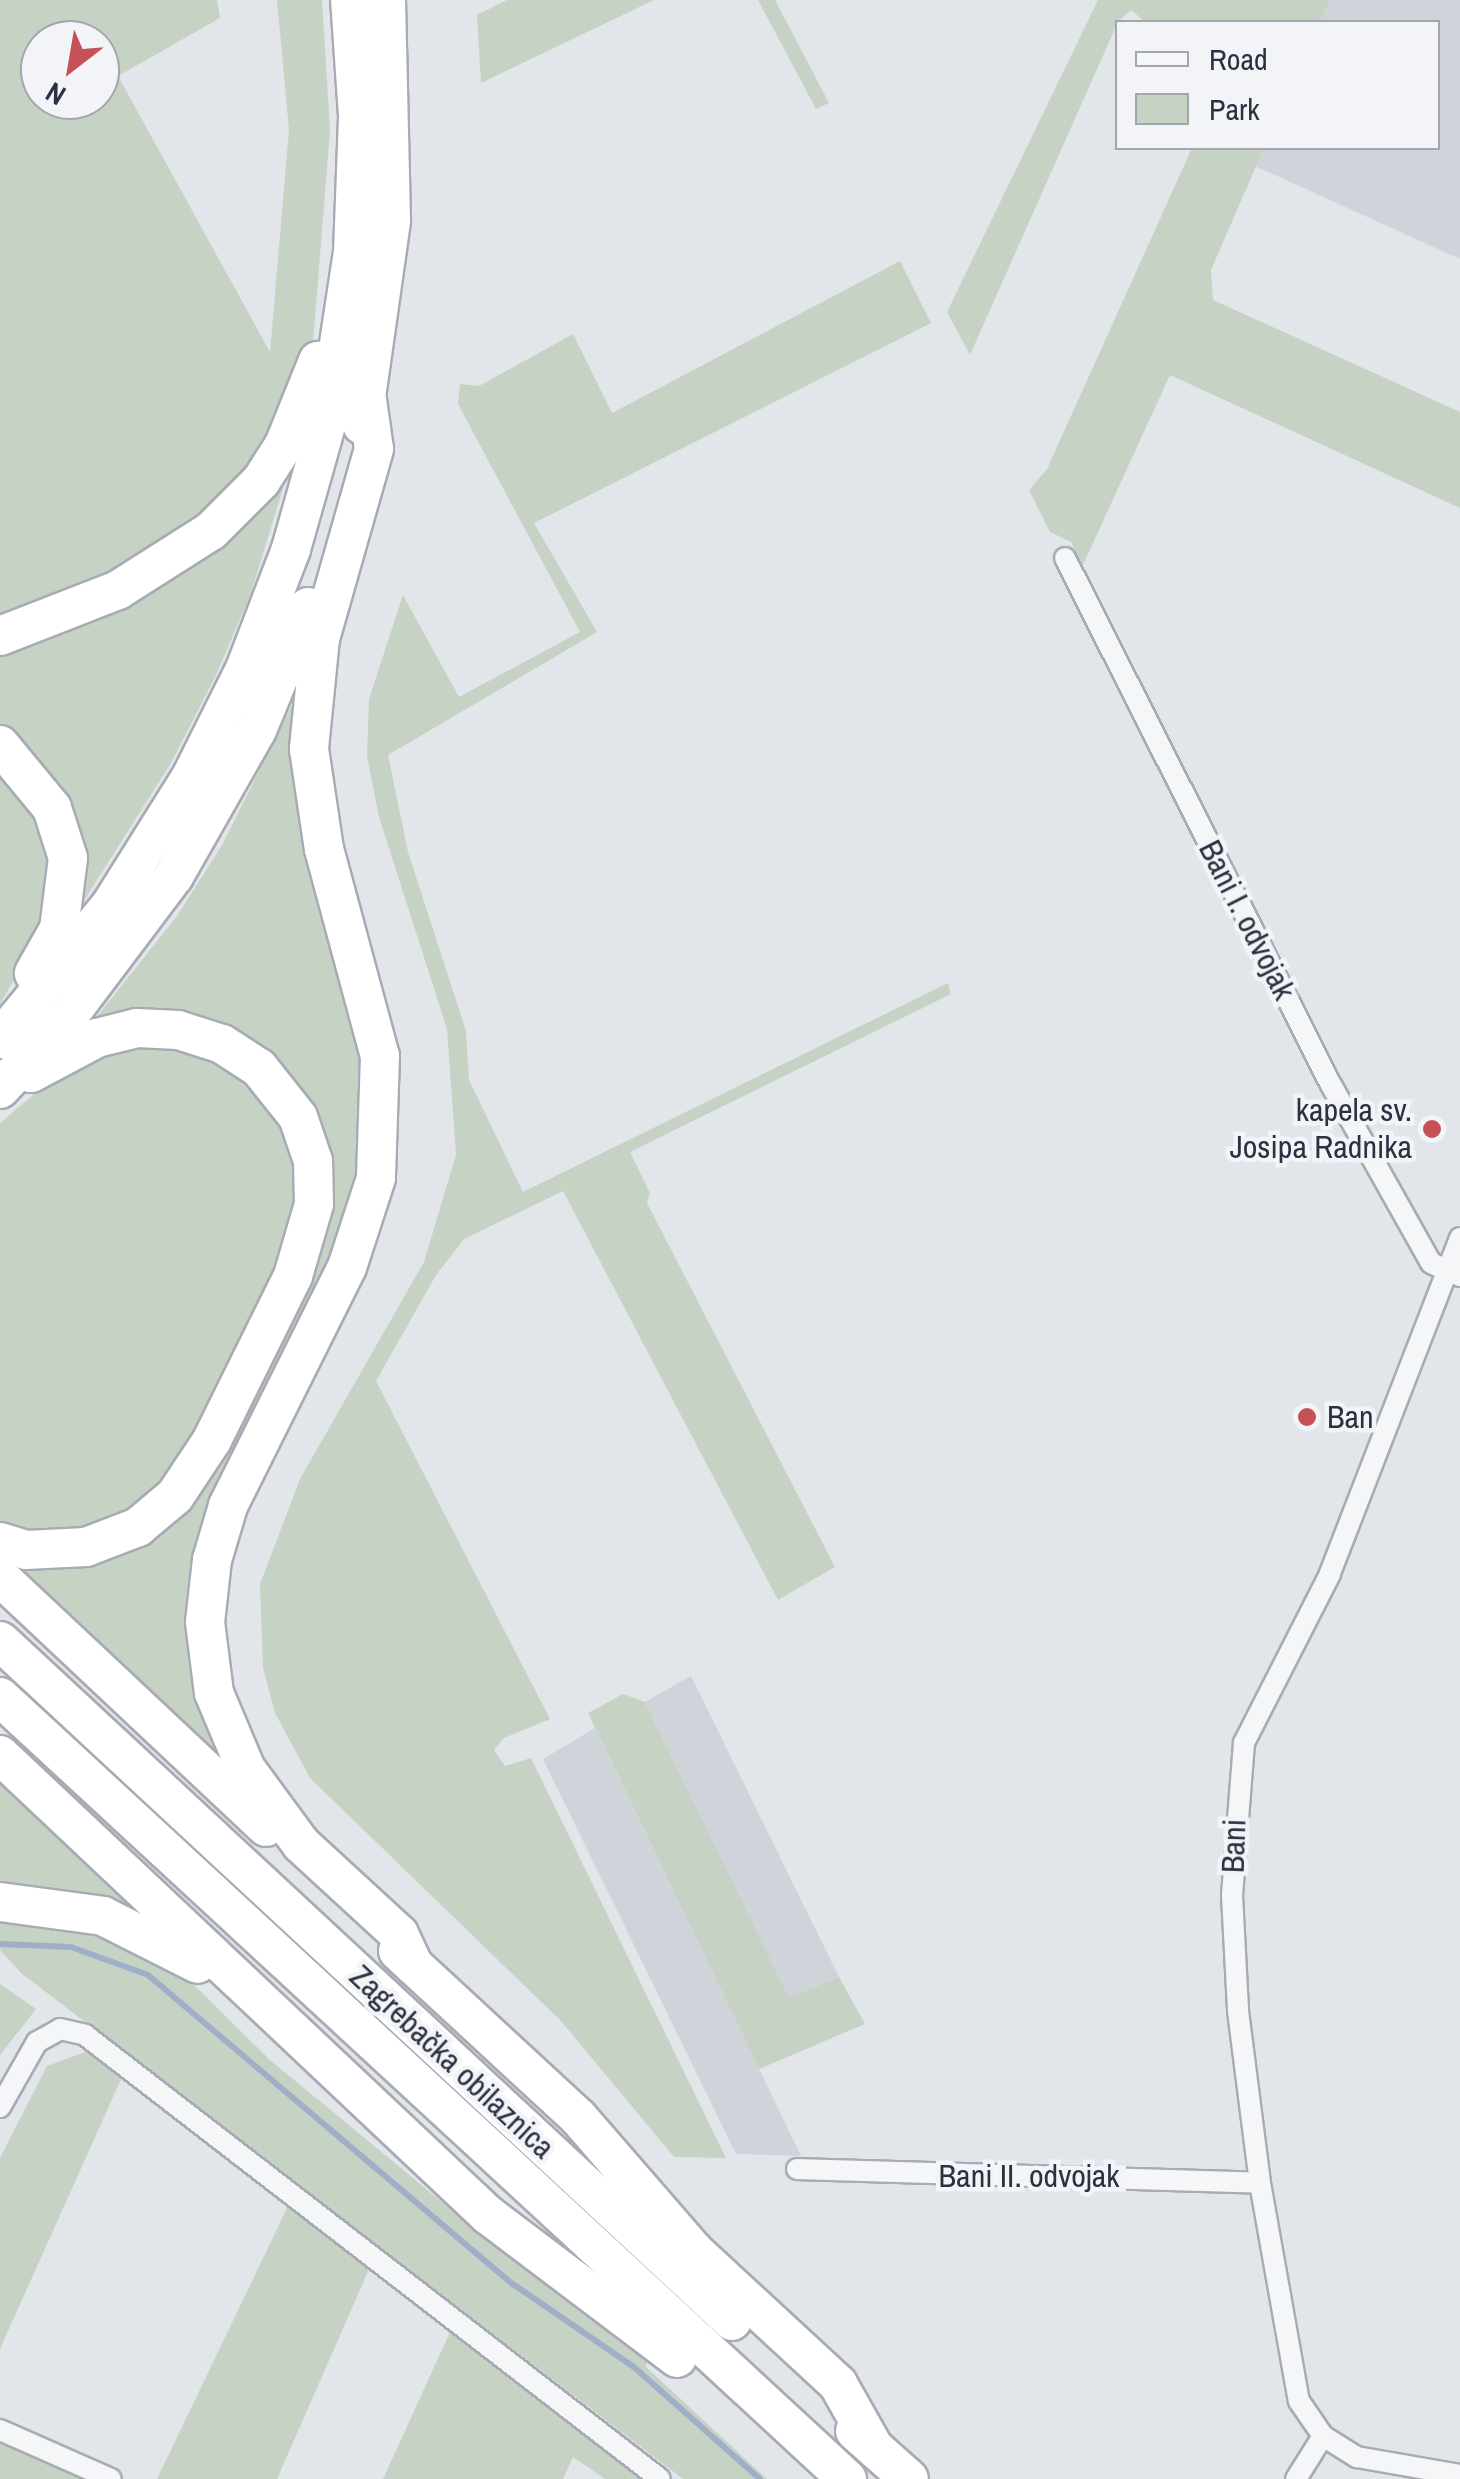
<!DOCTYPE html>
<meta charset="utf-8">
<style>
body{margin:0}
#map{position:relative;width:1460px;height:2479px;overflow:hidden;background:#e2e5ea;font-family:"Archivo Narrow",sans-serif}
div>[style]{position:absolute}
.built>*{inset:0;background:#d1d3db}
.green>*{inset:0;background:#c6d3c4}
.stream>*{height:6px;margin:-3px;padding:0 3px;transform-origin:3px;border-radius:3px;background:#a0afc7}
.roads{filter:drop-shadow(2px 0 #a8abb4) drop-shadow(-2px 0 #a8abb4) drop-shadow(0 2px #a8abb4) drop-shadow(0 -2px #a8abb4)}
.minor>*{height:20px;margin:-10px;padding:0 10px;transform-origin:10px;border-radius:10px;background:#f5f6f8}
.motorway>*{height:38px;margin:-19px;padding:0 19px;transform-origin:19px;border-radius:19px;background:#fff}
.dots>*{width:28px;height:28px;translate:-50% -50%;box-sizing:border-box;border:5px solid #f2f4f7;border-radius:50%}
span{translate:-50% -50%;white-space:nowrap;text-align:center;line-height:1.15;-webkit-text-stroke:9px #f2f4f7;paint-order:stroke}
.street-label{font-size:32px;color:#2c3141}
.poi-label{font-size:32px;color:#2c3141}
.right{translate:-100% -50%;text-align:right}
.left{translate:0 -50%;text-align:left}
.legend{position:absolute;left:1115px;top:20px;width:325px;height:130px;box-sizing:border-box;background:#f2f4f7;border:2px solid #a3a6ae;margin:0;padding:12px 18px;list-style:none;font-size:30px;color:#2c3141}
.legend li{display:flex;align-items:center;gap:20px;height:50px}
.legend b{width:50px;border:2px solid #a3a6ae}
.north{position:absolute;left:20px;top:20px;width:100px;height:100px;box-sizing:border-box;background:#f2f4f7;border:2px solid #a3a6ae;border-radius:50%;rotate:211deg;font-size:28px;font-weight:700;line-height:40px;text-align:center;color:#2c3141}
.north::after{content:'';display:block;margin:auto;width:35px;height:45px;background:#c55156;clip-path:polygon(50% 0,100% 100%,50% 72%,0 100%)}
</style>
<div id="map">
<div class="built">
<div style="clip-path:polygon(1330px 0,1460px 0,1460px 259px,1255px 166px,1264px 148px,1438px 148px,1438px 22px,1320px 22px)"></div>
<div style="clip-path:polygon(691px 1676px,839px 1977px,789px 1999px,645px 1702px)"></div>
<div style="clip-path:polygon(595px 1728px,801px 2156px,736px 2154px,543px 1759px)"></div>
</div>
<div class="green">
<div style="clip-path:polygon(evenodd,0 0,217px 0,220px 18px,118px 76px,270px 352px,289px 130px,277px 0,322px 0,330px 131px,313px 343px,267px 452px,161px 554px,0 625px,0 0,40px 40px,100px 40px,100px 100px,40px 100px,40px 40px)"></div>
<div style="clip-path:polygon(507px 0,654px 0,481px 83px,477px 15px)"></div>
<div style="clip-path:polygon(758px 0,775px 0,829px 103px,816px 109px)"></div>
<div style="clip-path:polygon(1098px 0,1330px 0,1320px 22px,1145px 22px,1131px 10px,1118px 22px,970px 355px,947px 312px)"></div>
<div style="clip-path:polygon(1192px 148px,1264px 148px,1211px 270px,1213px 300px,1460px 412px,1460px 508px,1170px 375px,1082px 567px,1071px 542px,1050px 532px,1029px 490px,1047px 469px)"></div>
<div style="clip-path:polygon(900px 261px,931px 323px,534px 523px,597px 632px,388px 755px,408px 852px,466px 1031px,469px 1080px,523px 1192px,948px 983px,951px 994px,630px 1152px,650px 1193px,647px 1203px,835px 1567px,778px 1600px,563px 1191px,464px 1239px,436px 1275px,376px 1381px,550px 1719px,504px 1738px,494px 1750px,505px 1766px,531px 1758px,726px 2158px,674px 2157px,561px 2021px,310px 1778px,275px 1713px,263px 1668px,260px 1584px,300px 1479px,424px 1262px,456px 1155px,447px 1029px,379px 817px,367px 756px,369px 699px,403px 595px,459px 697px,580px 632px,458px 404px,460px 384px,479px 386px,573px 334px,612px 413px)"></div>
<div style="clip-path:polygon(293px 456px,250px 596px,216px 675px,171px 763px,78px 910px,0 732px,0 647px)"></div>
<div style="clip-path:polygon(297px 695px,366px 1051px,357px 1206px,206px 1530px,237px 1781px,8px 1566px,148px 1533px,326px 1201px,273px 1066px,88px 1028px,177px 916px,222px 845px)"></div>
<div style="clip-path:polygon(0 758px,15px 772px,53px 851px,50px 917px,0 1004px)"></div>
<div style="clip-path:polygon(164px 1040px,234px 1062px,280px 1111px,303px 1171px,295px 1240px,176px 1474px,136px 1513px,79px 1536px,0 1529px,0 1123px,80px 1055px)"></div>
<div style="clip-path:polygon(623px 1694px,645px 1702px,789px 1998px,839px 1977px,865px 2024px,759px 2069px,588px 1713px)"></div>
<div style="clip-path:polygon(0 1779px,154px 1924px,79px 1895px,0 1889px)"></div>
<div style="clip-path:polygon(0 1916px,101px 1931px,149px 1953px,195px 1986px,270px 2060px,488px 2240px,647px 2359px,646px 2367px,767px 2479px,683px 2479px,21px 1973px,0 1950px)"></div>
<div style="clip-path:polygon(0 1984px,36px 2009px,0 2055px)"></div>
<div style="clip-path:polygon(88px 2051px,122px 2077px,0 2349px,0 2158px,47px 2066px)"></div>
<div style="clip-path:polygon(289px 2204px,370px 2267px,277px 2479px,157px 2479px)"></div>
<div style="clip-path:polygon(451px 2330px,646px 2479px,605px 2479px,573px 2457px,563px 2479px,383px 2479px)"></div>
<div style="clip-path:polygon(0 2444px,29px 2450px,98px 2479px,0 2479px)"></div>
</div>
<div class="stream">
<div style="left:0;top:1944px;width:71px;rotate:2.4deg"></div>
<div style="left:71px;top:1947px;width:82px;rotate:20deg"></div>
<div style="left:148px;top:1975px;width:478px;rotate:40.3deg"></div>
<div style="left:513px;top:2284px;width:148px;rotate:34.5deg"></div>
<div style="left:635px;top:2368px;width:167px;rotate:41.6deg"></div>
</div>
<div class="roads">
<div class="minor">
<div style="left:1065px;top:558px;width:588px;rotate:63.22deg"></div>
<div style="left:1330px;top:1083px;width:206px;rotate:60.7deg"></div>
<div style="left:1431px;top:1263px;width:32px;rotate:24deg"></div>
<div style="left:1460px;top:1238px;width:360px;rotate:111.2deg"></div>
<div style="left:1330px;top:1574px;width:190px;rotate:117deg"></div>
<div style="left:1244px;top:1743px;width:152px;rotate:94.5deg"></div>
<div style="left:1232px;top:1895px;width:116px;rotate:87deg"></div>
<div style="left:1238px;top:2011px;width:173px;rotate:82.7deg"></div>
<div style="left:1260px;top:2183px;width:221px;rotate:79.9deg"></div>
<div style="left:1299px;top:2401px;width:42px;rotate:55.6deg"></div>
<div style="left:1323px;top:2436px;width:40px;rotate:32deg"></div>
<div style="left:1357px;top:2457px;width:105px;rotate:9.9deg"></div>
<div style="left:0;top:2107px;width:75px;rotate:-60.4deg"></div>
<div style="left:37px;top:2042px;width:26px;rotate:-29deg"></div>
<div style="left:60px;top:2029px;width:26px;rotate:13deg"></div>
<div style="left:85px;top:2035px;width:726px;rotate:37.67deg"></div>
<div style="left:797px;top:2169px;width:463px;rotate:1.7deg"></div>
<div style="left:0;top:2430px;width:121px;rotate:23.8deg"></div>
<div style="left:1296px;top:2479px;width:51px;rotate:-57.9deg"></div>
</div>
<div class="motorway">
<div style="left:367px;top:400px;width:49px;rotate:81.9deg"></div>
<div style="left:374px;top:449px;width:197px;rotate:105.9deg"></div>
<div style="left:320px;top:638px;width:112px;rotate:95.7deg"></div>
<div style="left:309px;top:749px;width:101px;rotate:81.5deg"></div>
<div style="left:324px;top:849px;width:214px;rotate:74.9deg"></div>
<div style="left:380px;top:1056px;width:122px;rotate:91.9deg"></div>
<div style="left:376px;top:1178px;width:94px;rotate:108deg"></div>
<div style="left:347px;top:1267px;width:267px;rotate:116.5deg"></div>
<div style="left:228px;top:1506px;width:56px;rotate:106.5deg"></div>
<div style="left:212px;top:1560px;width:62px;rotate:96.4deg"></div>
<div style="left:205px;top:1622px;width:72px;rotate:82.8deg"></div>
<div style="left:214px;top:1693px;width:82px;rotate:67.2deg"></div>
<div style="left:246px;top:1769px;width:93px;rotate:53.7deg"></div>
<div style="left:301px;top:1844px;width:133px;rotate:42.6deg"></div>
<div style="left:399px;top:1934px;width:35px;rotate:65deg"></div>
<div style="left:362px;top:425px;width:207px;rotate:-81.9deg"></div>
<div style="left:391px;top:220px;width:220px;rotate:-91.3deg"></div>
<div style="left:0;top:636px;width:127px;rotate:-21.3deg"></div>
<div style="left:118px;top:590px;width:110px;rotate:-32.4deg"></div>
<div style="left:211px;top:531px;width:71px;rotate:-45deg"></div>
<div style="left:261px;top:481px;width:43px;rotate:-57.4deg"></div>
<div style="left:284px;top:445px;width:91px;rotate:-68deg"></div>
<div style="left:0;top:745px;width:82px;rotate:50.5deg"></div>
<div style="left:52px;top:808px;width:52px;rotate:72.3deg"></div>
<div style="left:68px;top:858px;width:72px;rotate:97.2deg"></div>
<div style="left:59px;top:929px;width:51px;rotate:119.6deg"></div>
<div style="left:0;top:1039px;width:173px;rotate:-50.4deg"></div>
<div style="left:110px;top:906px;width:152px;rotate:-57.9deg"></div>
<div style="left:191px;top:777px;width:121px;rotate:-63.4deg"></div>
<div style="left:245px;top:669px;width:129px;rotate:-69deg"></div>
<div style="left:291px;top:549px;width:132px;rotate:-74.2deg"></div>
<div style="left:327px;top:422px;width:171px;rotate:-81.3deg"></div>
<div style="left:353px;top:253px;width:137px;rotate:-87.9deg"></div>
<div style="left:358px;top:116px;width:116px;rotate:-93.9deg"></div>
<div style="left:0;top:1089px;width:103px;rotate:-47deg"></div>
<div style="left:70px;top:1014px;width:173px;rotate:-53deg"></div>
<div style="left:174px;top:876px;width:168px;rotate:-60.4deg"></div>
<div style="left:257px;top:730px;width:133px;rotate:-67.5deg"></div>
<div style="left:0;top:1542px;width:27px;rotate:17deg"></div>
<div style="left:26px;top:1550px;width:60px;rotate:-2.9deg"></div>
<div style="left:86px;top:1547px;width:56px;rotate:-21deg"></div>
<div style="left:138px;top:1527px;width:48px;rotate:-40deg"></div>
<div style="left:175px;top:1496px;width:67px;rotate:-56.5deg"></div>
<div style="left:212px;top:1440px;width:183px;rotate:-63.7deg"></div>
<div style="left:293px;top:1276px;width:75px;rotate:-73.7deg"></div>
<div style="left:314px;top:1204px;width:43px;rotate:-91.3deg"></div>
<div style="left:313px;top:1161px;width:46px;rotate:-108.8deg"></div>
<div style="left:298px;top:1117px;width:63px;rotate:-128.5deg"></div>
<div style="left:259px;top:1068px;width:44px;rotate:-147deg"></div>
<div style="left:222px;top:1044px;width:46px;rotate:-162.3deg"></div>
<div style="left:178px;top:1030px;width:41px;rotate:-177.2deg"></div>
<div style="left:137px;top:1028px;width:41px;rotate:166deg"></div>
<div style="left:97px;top:1038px;width:75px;rotate:152.1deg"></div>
<div style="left:0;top:1577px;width:365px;rotate:43.2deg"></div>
<div style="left:0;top:1641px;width:999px;rotate:42.89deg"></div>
<div style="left:0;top:1697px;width:1153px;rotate:42.72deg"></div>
<div style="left:0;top:1755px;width:671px;rotate:43.31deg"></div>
<div style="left:488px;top:2215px;width:237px;rotate:37.1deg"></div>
<div style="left:0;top:1902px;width:104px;rotate:7.7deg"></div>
<div style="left:103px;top:1916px;width:106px;rotate:26.8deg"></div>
<div style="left:398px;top:1951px;width:245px;rotate:42.7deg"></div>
<div style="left:578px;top:2117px;width:177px;rotate:49.1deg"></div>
<div style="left:694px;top:2251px;width:196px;rotate:42.7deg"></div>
<div style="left:838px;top:2384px;width:73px;rotate:60.6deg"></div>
<div style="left:855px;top:2431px;width:72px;rotate:41.6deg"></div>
</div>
</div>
<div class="dots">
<div style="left:1432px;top:1129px;background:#c55156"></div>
<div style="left:1307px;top:1417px;background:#c55156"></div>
</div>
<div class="street-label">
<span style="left:1247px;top:920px;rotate:63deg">Bani I. odvojak</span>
<span style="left:1234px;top:1846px;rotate:-88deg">Bani</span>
<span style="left:452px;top:2062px;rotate:43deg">Zagrebačka obilaznica</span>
<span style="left:1029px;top:2176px">Bani II. odvojak</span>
</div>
<div class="poi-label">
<span class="right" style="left:1412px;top:1129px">kapela sv.<br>Josipa Radnika</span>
<span class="left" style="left:1327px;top:1417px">Ban</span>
</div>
<ul class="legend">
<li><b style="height:12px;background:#f5f6f8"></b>Road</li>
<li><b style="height:28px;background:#c6d3c4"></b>Park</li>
</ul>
<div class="north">N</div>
</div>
